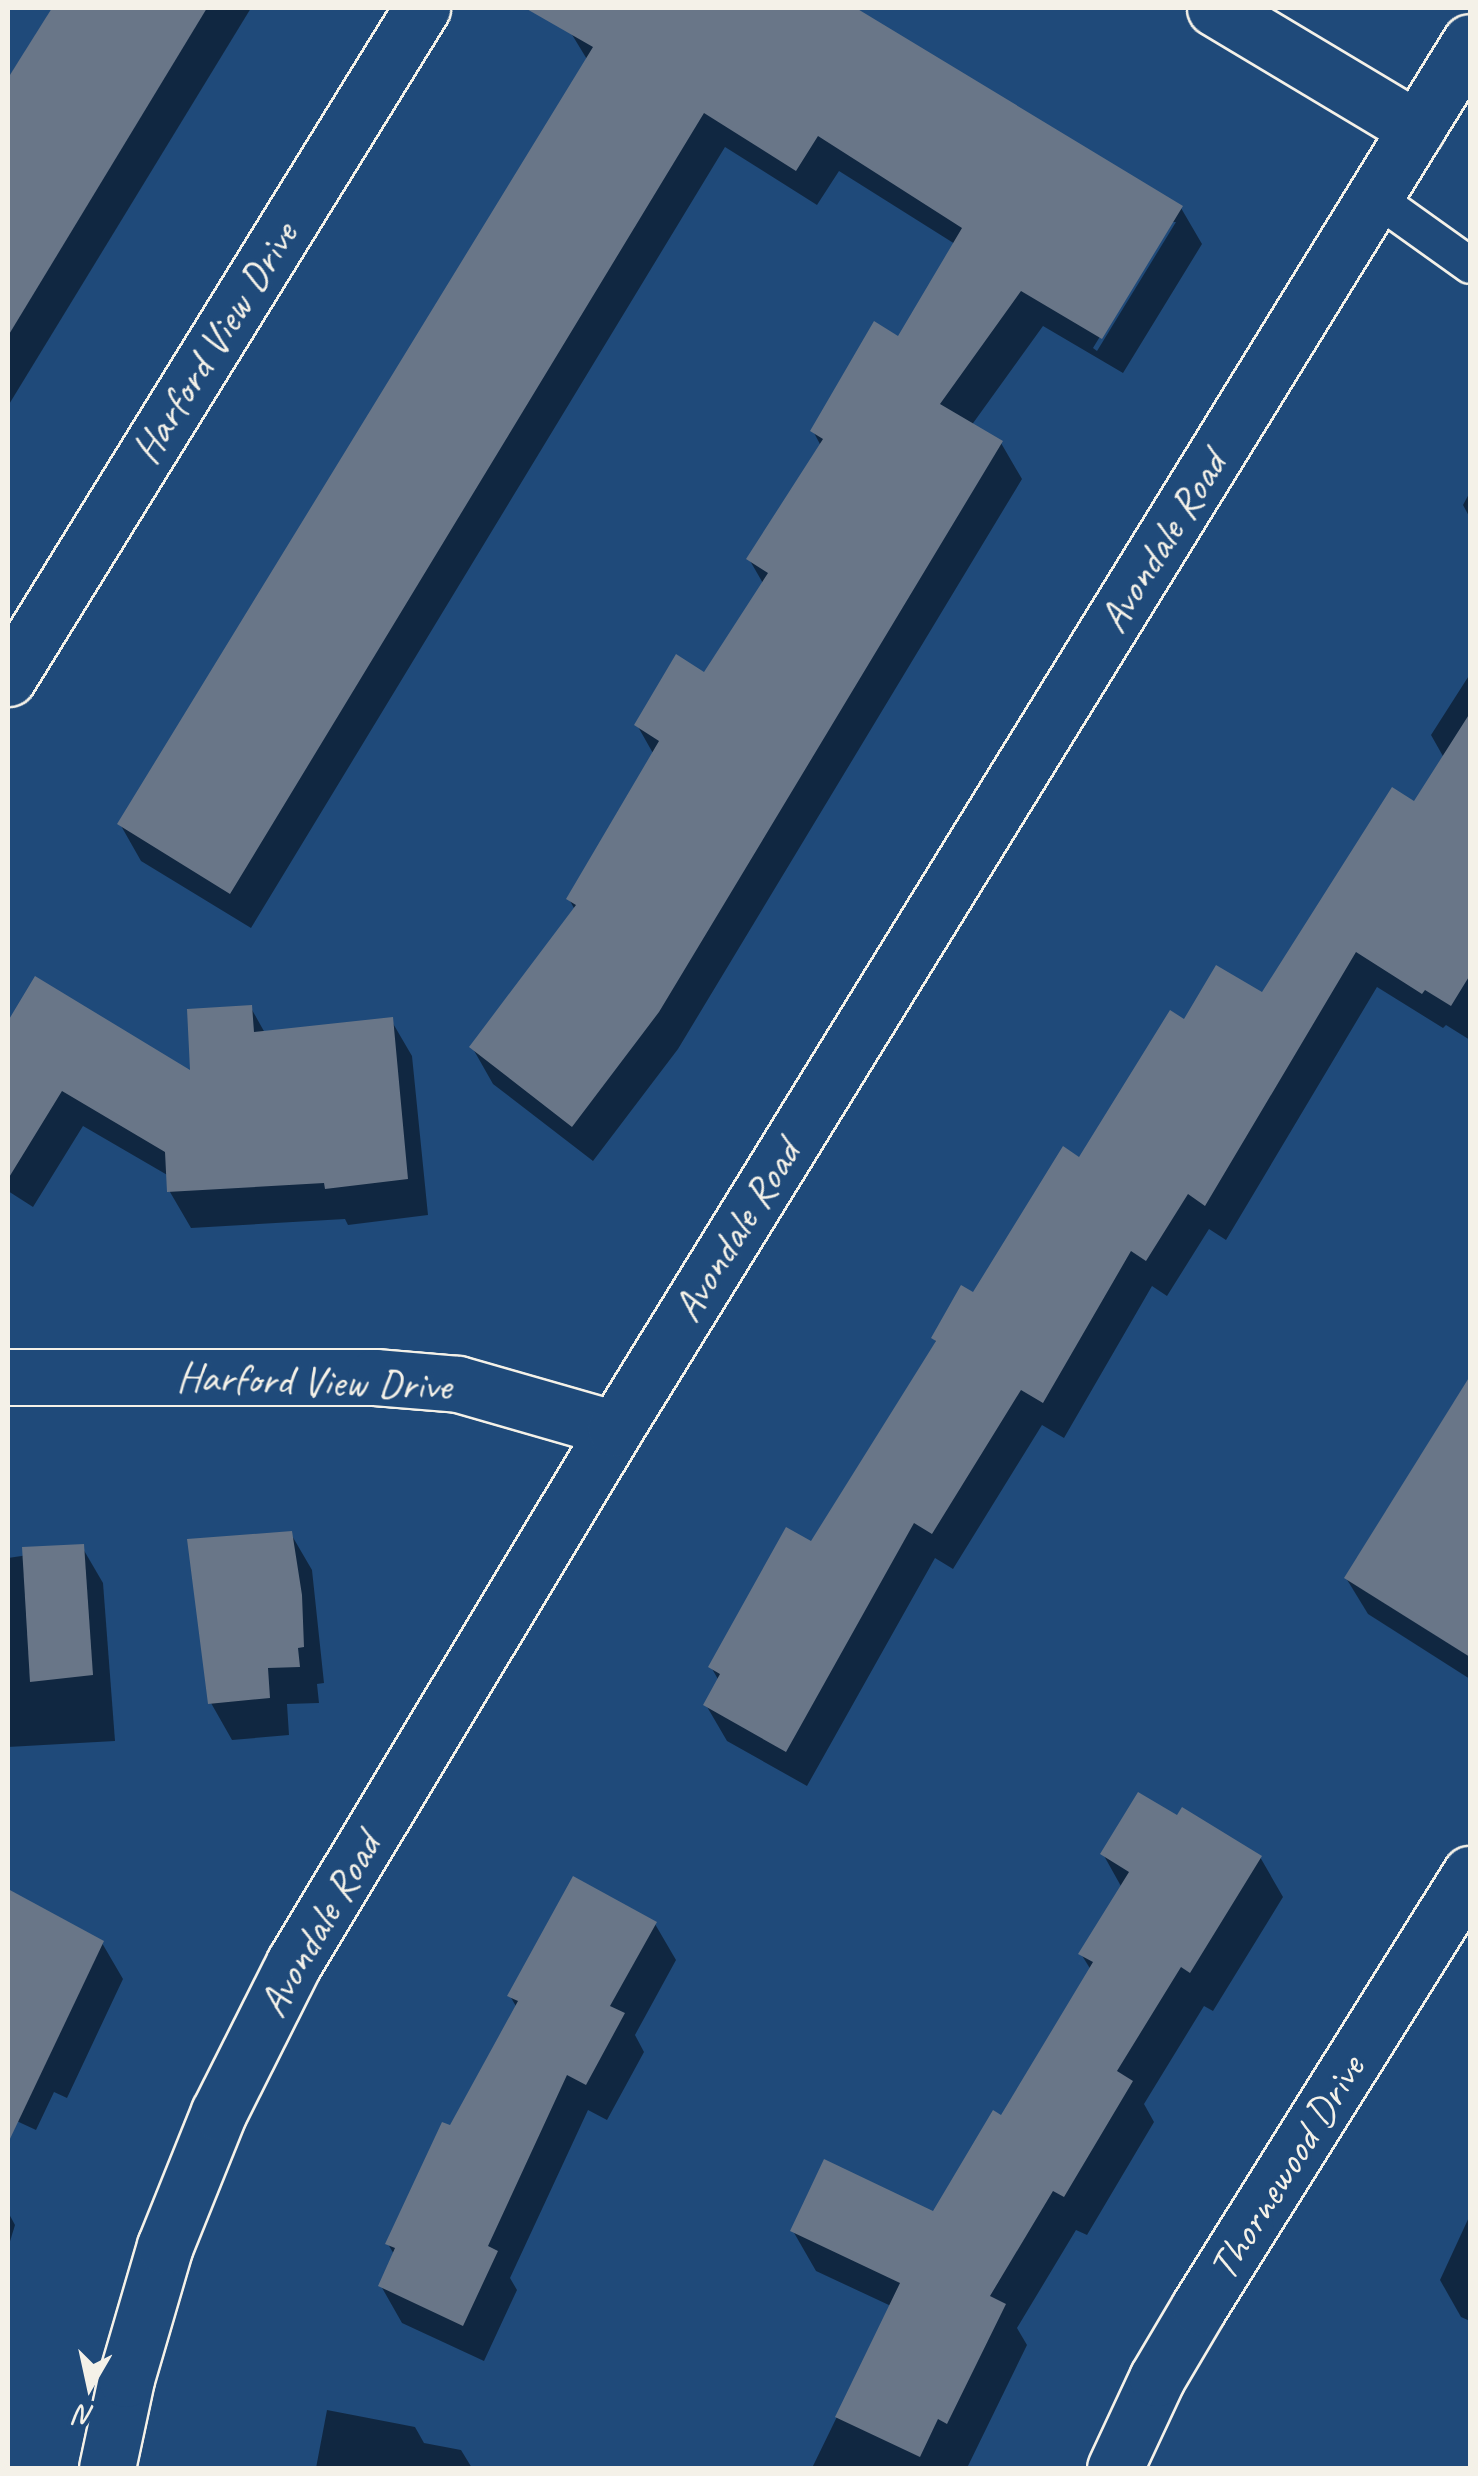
<!DOCTYPE html>
<style>
body{margin:0}
#map{position:relative;width:1478px;height:2476px;overflow:hidden;background:#1f4a7a;font-family:Caveat,sans-serif}
div>[style]{position:absolute}
.shadow>*{inset:0;background:#0007}
.building>*{inset:0;background:#697688}
.roads{filter:drop-shadow(2px 0 #f4f1e8) drop-shadow(-2px 0 #f4f1e8) drop-shadow(0 2px #f4f1e8) drop-shadow(0 -2px #f4f1e8)}
.lane>*{height:35px;margin:-17.5px;padding:0 17.5px;transform-origin:17.5px;border-radius:17.5px;background:#1f4a7a}
.street>*{height:55px;margin:-27.5px;padding:0 27.5px;transform-origin:27.5px;border-radius:27.5px;background:#1f4a7a}
.secondary>*{height:55px;margin:-27.5px;padding:0 27.5px;transform-origin:27.5px;border-radius:27.5px;background:#1f4a7a}
span{translate:-50% -50%;white-space:nowrap;text-align:center;line-height:1.15;-webkit-text-stroke:8px #1f4a7a;paint-order:stroke}
.street-label{font-size:42px;color:#f4f1e8}
.frame{position:absolute;inset:0;border:10px solid #f4f1e8;pointer-events:none}
.north{position:absolute;left:40px;top:2336px;width:100px;height:100px;-webkit-text-stroke:8px #1f4a7a;paint-order:stroke;rotate:189deg;font-size:28px;font-weight:700;line-height:40px;text-align:center;color:#f4f1e8}
.north::after{content:'';display:block;margin:auto;width:35px;height:45px;background:#f4f1e8;clip-path:polygon(50% 0,100% 100%,50% 72%,0 100%)}
</style>
<div id="map">
<div class="shadow">
<div style="clip-path:polygon(55px 8px,251px 8px,8px 406px,8px 78px)"></div>
<div style="clip-path:polygon(evenodd,586px 8px,851px 8px,1181px 208px,1202px 244px,1123px 373px,1043px 326px,971px 426px,1001px 443px,1022px 479px,678px 1049px,593px 1161px,493px 1084px,472px 1047px,575px 910px,569px 899px,654px 755px,637px 725px,705px 676px,764px 585px,749px 559px,821px 446px,813px 431px,898px 339px,955px 244px,839px 171px,817px 205px,725px 147px,251px 928px,141px 861px,120px 824px,588px 61px,571px 33px,586px 8px,1170px 222px,1176px 222px,1097px 351px,1093px 348px,1170px 222px)"></div>
<div style="clip-path:polygon(1470px 492px,1470px 518px,1463px 505px)"></div>
<div style="clip-path:polygon(1470px 674px,1470px 1040px,1446px 1025px,1443px 1028px,1377px 987px,1226px 1240px,1209px 1229px,1167px 1296px,1152px 1286px,1064px 1438px,1042px 1425px,953px 1569px,935px 1558px,807px 1786px,727px 1741px,706px 1705px,719px 1681px,711px 1667px,812px 1544px,937px 1344px,934px 1338px,974px 1295px,1184px 1022px,1263px 996px,1415px 804px,1444px 758px,1431px 735px)"></div>
<div style="clip-path:polygon(251px 1008px,265px 1033px,391px 1020px,412px 1056px,428px 1215px,348px 1225px,345px 1219px,191px 1228px,170px 1192px,169px 1176px,83px 1126px,33px 1207px,8px 1191px,8px 1017px,193px 1075px)"></div>
<div style="clip-path:polygon(1442px 1427px,1470px 1445px,1470px 1679px,1368px 1614px,1346px 1578px)"></div>
<div style="clip-path:polygon(291px 1534px,312px 1570px,324px 1683px,317px 1684px,319px 1703px,287px 1704px,289px 1735px,232px 1740px,211px 1703px)"></div>
<div style="clip-path:polygon(82px 1547px,103px 1583px,115px 1741px,8px 1747px,8px 1558px)"></div>
<div style="clip-path:polygon(1103px 1854px,1260px 1857px,1283px 1897px,1213px 2011px,1204px 2006px,1144px 2104px,1154px 2122px,1087px 2235px,1076px 2230px,1017px 2328px,1027px 2345px,967px 2468px,812px 2468px,891px 2306px,816px 2271px,793px 2231px,934px 2214px,1002px 2119px,1091px 1970px,1081px 1954px,1122px 1888px)"></div>
<div style="clip-path:polygon(8px 1892px,102px 1943px,123px 1979px,67px 2098px,54px 2092px,36px 2130px,8px 2117px)"></div>
<div style="clip-path:polygon(655px 1924px,676px 1960px,635px 2035px,644px 2052px,607px 2120px,588px 2110px,510px 2278px,517px 2290px,484px 2361px,402px 2323px,381px 2286px,395px 2256px,388px 2244px,517px 2008px,510px 1996px)"></div>
<div style="clip-path:polygon(8px 2212px,15px 2225px,8px 2248px)"></div>
<div style="clip-path:polygon(1470px 2215px,1470px 2321px,1461px 2317px,1440px 2280px)"></div>
<div style="clip-path:polygon(327px 2410px,415px 2427px,424px 2443px,461px 2450px,472px 2468px,316px 2468px)"></div>
</div>
<div class="building">
<div style="clip-path:polygon(52px 8px,207px 8px,8px 336px,8px 78px)"></div>
<div style="clip-path:polygon(525px 8px,856px 8px,1183px 206px,1102px 339px,1021px 291px,940px 404px,1003px 441px,659px 1012px,572px 1127px,469px 1047px,576px 905px,566px 899px,659px 741px,634px 725px,676px 654px,704px 672px,768px 573px,746px 559px,823px 439px,810px 431px,874px 321px,898px 336px,962px 228px,818px 136px,796px 171px,704px 113px,230px 894px,117px 824px,593px 47px)"></div>
<div style="clip-path:polygon(1470px 713px,1470px 975px,1451px 1006px,1425px 990px,1422px 994px,1356px 952px,1205px 1206px,1188px 1194px,1146px 1261px,1131px 1251px,1043px 1403px,1021px 1390px,932px 1534px,914px 1523px,786px 1752px,703px 1705px,720px 1674px,708px 1667px,786px 1527px,811px 1541px,936px 1341px,931px 1338px,961px 1285px,973px 1292px,1063px 1146px,1079px 1157px,1170px 1010px,1184px 1019px,1216px 965px,1262px 992px,1392px 787px,1414px 801px)"></div>
<div style="clip-path:polygon(35px 976px,190px 1070px,187px 1009px,252px 1005px,254px 1032px,393px 1017px,408px 1179px,325px 1189px,324px 1183px,167px 1192px,165px 1152px,62px 1091px,8px 1179px,8px 1021px)"></div>
<div style="clip-path:polygon(1470px 1376px,1470px 1657px,1344px 1578px)"></div>
<div style="clip-path:polygon(292px 1531px,302px 1595px,304px 1647px,298px 1648px,300px 1667px,268px 1668px,270px 1698px,208px 1704px,187px 1539px)"></div>
<div style="clip-path:polygon(84px 1544px,93px 1675px,30px 1682px,22px 1547px)"></div>
<div style="clip-path:polygon(1138px 1792px,1177px 1815px,1182px 1807px,1262px 1856px,1190px 1973px,1181px 1967px,1117px 2071px,1133px 2081px,1064px 2197px,1053px 2191px,990px 2296px,1006px 2304px,947px 2424px,938px 2419px,920px 2457px,835px 2417px,900px 2283px,790px 2231px,824px 2159px,933px 2211px,993px 2110px,1001px 2115px,1093px 1962px,1078px 1954px,1129px 1872px,1100px 1854px)"></div>
<div style="clip-path:polygon(573px 1876px,657px 1922px,610px 2006px,625px 2013px,586px 2085px,567px 2075px,488px 2246px,498px 2251px,463px 2326px,378px 2286px,395px 2248px,385px 2244px,442px 2122px,450px 2125px,518px 2001px,507px 1996px)"></div>
<div style="clip-path:polygon(8px 1889px,104px 1941px,8px 2143px)"></div>
</div>
<div class="roads">
<div class="lane">
<div style="left:1376px;top:198px;width:115px;rotate:35.5deg"></div>
</div>
<div class="street">
<div style="left:1215px;top:8px;width:235px;rotate:30.9deg"></div>
<div style="left:8px;top:678px;width:788px;rotate:-58.29deg"></div>
<div style="left:8px;top:1377px;width:367px"></div>
<div style="left:375px;top:1377px;width:83px;rotate:4.8deg"></div>
<div style="left:458px;top:1384px;width:163px;rotate:16deg"></div>
<div style="left:1115px;top:2468px;width:99px;rotate:-65deg"></div>
<div style="left:1157px;top:2378px;width:82px;rotate:-59.4deg"></div>
<div style="left:1199px;top:2307px;width:511px;rotate:-57.96deg"></div>
</div>
<div class="secondary">
<div style="left:107px;top:2468px;width:91px;rotate:-77.9deg"></div>
<div style="left:126px;top:2379px;width:139px;rotate:-73.7deg"></div>
<div style="left:165px;top:2246px;width:144px;rotate:-68.1deg"></div>
<div style="left:219px;top:2112px;width:167px;rotate:-63.3deg"></div>
<div style="left:294px;top:1963px;width:623px;rotate:-58.99deg"></div>
<div style="left:615px;top:1429px;width:1629px;rotate:-58.35deg"></div>
</div>
</div>
<div class="street-label">
<span style="left:215px;top:343px;rotate:-58deg">Harford View Drive</span>
<span style="left:1163px;top:542px;rotate:-58deg">Avondale Road</span>
<span style="left:737px;top:1231px;rotate:-58deg">Avondale Road</span>
<span style="left:314px;top:1382px;rotate:2deg">Harford View Drive</span>
<span style="left:320px;top:1925px;rotate:-60deg">Avondale Road</span>
<span style="left:1287px;top:2168px;rotate:-58deg">Thornewood Drive</span>
</div>
<div class="frame"></div>
<div class="north">N</div>
</div>
